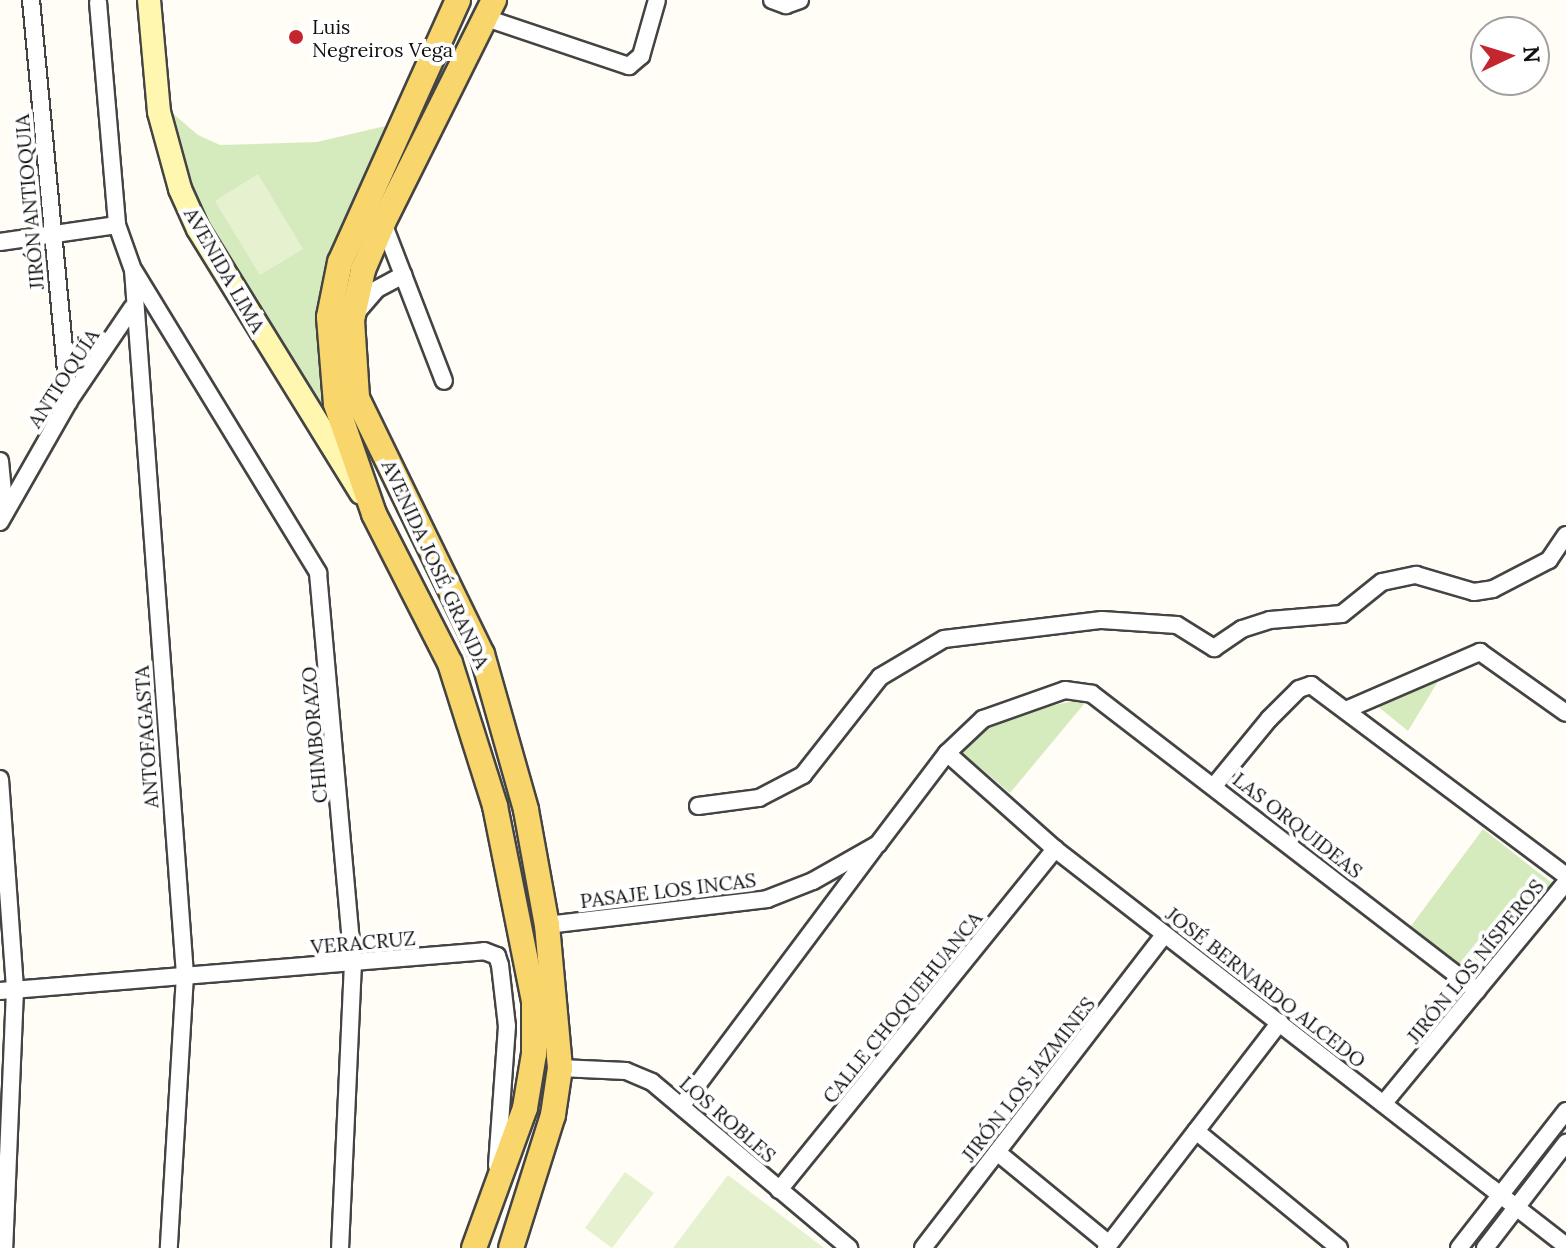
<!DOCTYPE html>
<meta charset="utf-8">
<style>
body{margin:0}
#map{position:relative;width:1566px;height:1248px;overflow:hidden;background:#fffdf5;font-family:Lora,serif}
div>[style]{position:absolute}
.green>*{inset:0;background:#d5ebbd}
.pitch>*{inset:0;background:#e6f2cf}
.roads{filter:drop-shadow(2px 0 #444) drop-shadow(-2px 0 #444) drop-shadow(0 2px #444) drop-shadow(0 -2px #444)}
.minor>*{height:16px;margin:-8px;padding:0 8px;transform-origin:8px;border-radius:8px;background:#fff}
.secondary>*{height:22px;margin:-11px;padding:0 11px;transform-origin:11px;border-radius:11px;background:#fff6b0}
.primary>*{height:24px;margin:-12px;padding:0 12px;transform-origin:12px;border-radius:12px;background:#f9d66b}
.dots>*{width:22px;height:22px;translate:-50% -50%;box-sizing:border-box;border:4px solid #fff;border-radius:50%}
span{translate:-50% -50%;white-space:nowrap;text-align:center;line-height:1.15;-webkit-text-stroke:8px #fff;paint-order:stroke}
.poi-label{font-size:20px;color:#111}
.left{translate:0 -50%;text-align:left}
.street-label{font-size:20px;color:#111}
.north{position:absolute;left:1470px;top:16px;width:80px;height:80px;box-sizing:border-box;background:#fff;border:2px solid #a0a0a0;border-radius:50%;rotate:86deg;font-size:22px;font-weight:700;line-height:32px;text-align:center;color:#111}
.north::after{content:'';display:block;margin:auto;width:28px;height:36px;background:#c4262e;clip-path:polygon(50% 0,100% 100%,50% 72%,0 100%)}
</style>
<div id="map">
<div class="green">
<div style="clip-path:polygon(170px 111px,198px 135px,220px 145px,317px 142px,394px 124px,323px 292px,318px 339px,331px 418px,310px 395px,192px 206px,166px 112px)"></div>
<div style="clip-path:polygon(1446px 668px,1408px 731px,1370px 700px)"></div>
<div style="clip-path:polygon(1089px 698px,1010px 793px,958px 749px,976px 730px,1005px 715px)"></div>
<div style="clip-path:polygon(1483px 829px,1557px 887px,1480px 984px,1408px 930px)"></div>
</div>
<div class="pitch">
<div style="clip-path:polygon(258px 174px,303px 249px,260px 275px,215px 201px)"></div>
<div style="clip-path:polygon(625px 1172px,654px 1193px,612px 1248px,585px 1228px)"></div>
<div style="clip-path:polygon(728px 1175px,824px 1248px,673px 1248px)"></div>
</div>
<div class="roads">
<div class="minor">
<div style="left:31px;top:0;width:403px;rotate:84.6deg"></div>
<div style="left:772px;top:0;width:15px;rotate:20deg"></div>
<div style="left:786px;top:5px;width:15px;rotate:-20deg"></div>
<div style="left:98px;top:2px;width:224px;rotate:85.1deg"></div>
<div style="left:117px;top:225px;width:48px;rotate:70.4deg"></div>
<div style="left:133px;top:270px;width:707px;rotate:85.78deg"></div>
<div style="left:185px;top:975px;width:273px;rotate:93.4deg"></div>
<div style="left:486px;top:18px;width:151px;rotate:18.6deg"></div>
<div style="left:629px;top:66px;width:16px;rotate:-40deg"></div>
<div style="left:641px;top:56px;width:58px;rotate:-74.1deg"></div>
<div style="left:383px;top:223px;width:169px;rotate:68.9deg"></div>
<div style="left:0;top:242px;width:118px;rotate:-8.3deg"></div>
<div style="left:134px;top:271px;width:354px;rotate:58.6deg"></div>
<div style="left:318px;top:573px;width:392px;rotate:84.9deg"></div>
<div style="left:353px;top:963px;width:285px;rotate:92.6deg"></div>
<div style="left:357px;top:312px;width:30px;rotate:-49deg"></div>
<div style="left:377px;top:289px;width:30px;rotate:-28deg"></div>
<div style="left:0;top:461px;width:52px;rotate:84.5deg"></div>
<div style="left:0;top:522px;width:139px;rotate:-60.3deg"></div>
<div style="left:69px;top:401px;width:112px;rotate:-55.9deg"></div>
<div style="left:1348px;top:709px;width:144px;rotate:-23.4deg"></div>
<div style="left:1480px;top:652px;width:105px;rotate:35.3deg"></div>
<div style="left:947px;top:753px;width:144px;rotate:41.6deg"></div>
<div style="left:1055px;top:849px;width:647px;rotate:37.84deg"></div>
<div style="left:0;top:779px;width:212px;rotate:85.9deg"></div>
<div style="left:15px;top:990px;width:258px;rotate:92.4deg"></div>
<div style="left:1214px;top:786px;width:87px;rotate:-50.6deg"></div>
<div style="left:1269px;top:719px;width:42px;rotate:-45deg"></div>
<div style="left:1299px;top:689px;width:13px;rotate:-18deg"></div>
<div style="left:1311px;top:685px;width:319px;rotate:36.8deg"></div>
<div style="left:698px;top:806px;width:62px;rotate:-7.5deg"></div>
<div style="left:759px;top:798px;width:50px;rotate:-27.6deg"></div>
<div style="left:803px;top:775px;width:125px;rotate:-51.8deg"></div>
<div style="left:880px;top:677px;width:74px;rotate:-30.7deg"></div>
<div style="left:944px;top:639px;width:159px;rotate:-6.9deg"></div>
<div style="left:1102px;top:620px;width:75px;rotate:3.8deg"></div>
<div style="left:1177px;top:625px;width:44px;rotate:31.9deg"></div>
<div style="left:1214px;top:648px;width:34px;rotate:-34deg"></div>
<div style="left:1242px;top:629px;width:29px;rotate:-18deg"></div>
<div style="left:1270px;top:620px;width:72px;rotate:-4.8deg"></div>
<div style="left:1342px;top:614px;width:51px;rotate:-38.7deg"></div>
<div style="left:1382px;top:582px;width:35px;rotate:-12deg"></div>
<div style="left:1416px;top:575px;width:60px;rotate:16.3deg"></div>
<div style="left:1474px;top:592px;width:19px;rotate:-9deg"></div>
<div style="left:1493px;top:589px;width:63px;rotate:-27.4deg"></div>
<div style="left:1549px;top:560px;width:30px;rotate:-56deg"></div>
<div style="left:547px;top:925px;width:222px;rotate:-6.7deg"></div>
<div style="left:767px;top:899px;width:49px;rotate:-21.4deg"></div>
<div style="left:813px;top:881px;width:75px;rotate:-29.6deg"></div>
<div style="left:878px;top:844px;width:114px;rotate:-52.8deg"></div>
<div style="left:947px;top:753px;width:50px;rotate:-43.4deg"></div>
<div style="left:983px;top:719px;width:87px;rotate:-19.5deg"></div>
<div style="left:1065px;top:690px;width:27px;rotate:8deg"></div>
<div style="left:1092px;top:694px;width:486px;rotate:37.6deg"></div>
<div style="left:0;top:991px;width:486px;rotate:-4.7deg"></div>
<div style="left:484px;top:951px;width:14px;rotate:21deg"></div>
<div style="left:497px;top:956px;width:9px;rotate:72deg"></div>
<div style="left:500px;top:965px;width:61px;rotate:83.5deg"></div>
<div style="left:507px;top:1026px;width:140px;rotate:94.1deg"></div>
<div style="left:560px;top:1068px;width:66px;rotate:2.6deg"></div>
<div style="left:626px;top:1071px;width:28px;rotate:23deg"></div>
<div style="left:652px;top:1082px;width:258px;rotate:40.1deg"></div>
<div style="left:1384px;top:1103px;width:286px;rotate:-50.5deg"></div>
<div style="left:683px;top:1104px;width:319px;rotate:-53.2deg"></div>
<div style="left:1196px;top:1131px;width:185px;rotate:39.3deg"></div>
<div style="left:997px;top:1152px;width:145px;rotate:39.4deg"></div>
<div style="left:779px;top:1190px;width:439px;rotate:-51deg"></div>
<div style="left:923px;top:1248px;width:396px;rotate:-52.4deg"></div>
<div style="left:1106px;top:1248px;width:285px;rotate:-52.4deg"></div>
<div style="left:1459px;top:1248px;width:174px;rotate:-52deg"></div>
<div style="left:1485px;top:1248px;width:133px;rotate:-52.4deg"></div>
</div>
<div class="secondary">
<div style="left:149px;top:0;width:112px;rotate:84.9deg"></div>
<div style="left:159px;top:112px;width:80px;rotate:74.7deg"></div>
<div style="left:180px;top:189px;width:44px;rotate:65.8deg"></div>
<div style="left:198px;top:229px;width:310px;rotate:58.3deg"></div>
</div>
<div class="primary">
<div style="left:458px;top:0;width:287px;rotate:114.2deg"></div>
<div style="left:340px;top:262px;width:56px;rotate:101.3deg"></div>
<div style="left:329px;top:317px;width:87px;rotate:85.4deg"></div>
<div style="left:336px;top:404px;width:116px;rotate:70.9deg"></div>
<div style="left:374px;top:514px;width:167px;rotate:63deg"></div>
<div style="left:450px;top:663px;width:150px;rotate:72.5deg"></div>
<div style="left:495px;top:806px;width:199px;rotate:78.7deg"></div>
<div style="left:534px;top:1001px;width:53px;rotate:90deg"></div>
<div style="left:534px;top:1054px;width:55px;rotate:99.5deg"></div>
<div style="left:525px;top:1108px;width:149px;rotate:110deg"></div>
<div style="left:494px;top:0;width:249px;rotate:116.5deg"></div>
<div style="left:383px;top:223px;width:51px;rotate:113.1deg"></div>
<div style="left:363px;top:270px;width:51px;rotate:102.4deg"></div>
<div style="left:352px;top:320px;width:78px;rotate:86.3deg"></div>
<div style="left:357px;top:398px;width:285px;rotate:64deg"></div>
<div style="left:482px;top:654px;width:162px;rotate:74.2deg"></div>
<div style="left:526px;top:810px;width:117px;rotate:79.7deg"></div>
<div style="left:547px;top:925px;width:144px;rotate:84.8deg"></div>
<div style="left:560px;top:1068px;width:48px;rotate:98.5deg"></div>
<div style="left:553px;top:1115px;width:139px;rotate:107.5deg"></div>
</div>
</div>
<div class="dots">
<div style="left:296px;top:37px;background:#c4262e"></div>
</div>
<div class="poi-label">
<span class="left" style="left:312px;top:38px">Luis<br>Negreiros Vega</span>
</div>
<div class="street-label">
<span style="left:29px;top:202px;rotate:-95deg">JIRÓN ANTIOQUIA</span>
<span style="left:225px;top:270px;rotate:60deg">AVENIDA LIMA</span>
<span style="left:63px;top:378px;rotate:-57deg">ANTIOQUÍA</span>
<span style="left:436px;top:564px;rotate:65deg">AVENIDA JOSÉ GRANDA</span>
<span style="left:314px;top:735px;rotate:-95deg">CHIMBORAZO</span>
<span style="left:146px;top:737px;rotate:-94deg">ANTOFAGASTA</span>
<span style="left:1298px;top:825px;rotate:38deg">LAS ORQUIDEAS</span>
<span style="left:668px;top:890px;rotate:-7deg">PASAJE LOS INCAS</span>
<span style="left:363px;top:942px;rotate:-5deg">VERACRUZ</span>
<span style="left:1475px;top:961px;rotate:-51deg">JIRÓN LOS NÍSPEROS</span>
<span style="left:1266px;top:987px;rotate:38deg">JOSÉ BERNARDO ALCEDO</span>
<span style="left:902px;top:1007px;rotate:-51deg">CALLE CHOQUEHUANCA</span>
<span style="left:1028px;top:1079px;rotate:-52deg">JIRÓN LOS JAZMINES</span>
<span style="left:728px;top:1119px;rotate:41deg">LOS ROBLES</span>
</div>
<div class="north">N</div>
</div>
